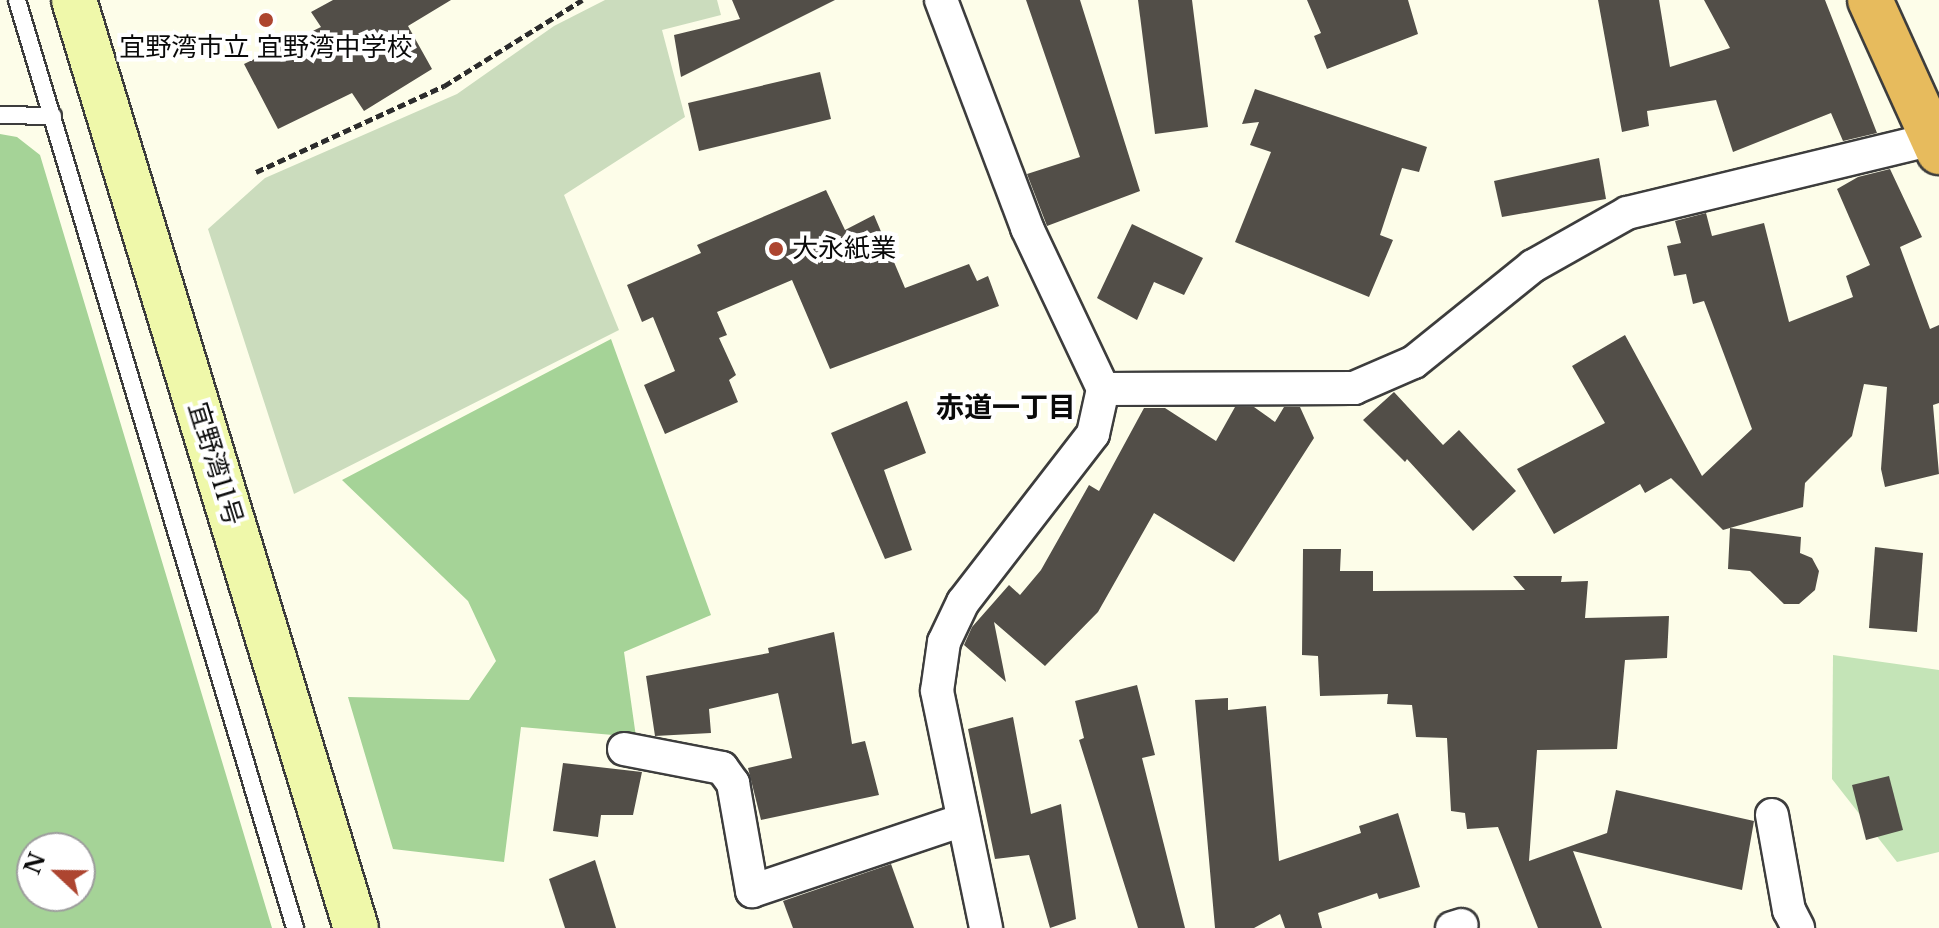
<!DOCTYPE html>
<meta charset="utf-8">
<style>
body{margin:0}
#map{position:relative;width:1939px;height:928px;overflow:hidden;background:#fdfde9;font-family:"Libre Baskerville","Noto Sans JP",serif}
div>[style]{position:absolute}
.green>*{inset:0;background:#c4e4b7}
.forest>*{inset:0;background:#a5d397}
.cemetery>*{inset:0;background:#cbdcbd}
.building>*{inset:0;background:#524e48}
.path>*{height:5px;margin-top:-2.5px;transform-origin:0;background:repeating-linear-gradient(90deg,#2c2c2c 0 8px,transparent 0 12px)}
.roads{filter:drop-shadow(2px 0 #3d3d3d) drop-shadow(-2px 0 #3d3d3d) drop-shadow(0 2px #3d3d3d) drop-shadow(0 -2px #3d3d3d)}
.lane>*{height:16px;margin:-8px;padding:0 8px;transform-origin:8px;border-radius:8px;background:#fff}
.street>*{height:32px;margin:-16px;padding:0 16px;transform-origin:16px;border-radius:16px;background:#fff}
.secondary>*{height:44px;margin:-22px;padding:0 22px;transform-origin:22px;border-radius:22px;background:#eff8aa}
.highway>*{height:44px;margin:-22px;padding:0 22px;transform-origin:22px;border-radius:22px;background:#e7bb5d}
.dots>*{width:22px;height:22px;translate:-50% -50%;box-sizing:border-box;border:4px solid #fff;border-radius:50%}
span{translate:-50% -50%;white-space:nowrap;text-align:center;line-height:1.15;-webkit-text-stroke:8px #fff;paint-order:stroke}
.poi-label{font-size:26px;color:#0a0a0a}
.left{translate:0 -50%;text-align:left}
.street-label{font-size:26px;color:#0a0a0a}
.neighbourhood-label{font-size:28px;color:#0a0a0a;font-weight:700}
.north{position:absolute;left:16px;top:832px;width:80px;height:80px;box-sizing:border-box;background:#fff;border:2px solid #9d9d9d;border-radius:50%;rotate:292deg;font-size:22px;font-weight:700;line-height:32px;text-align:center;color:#0a0a0a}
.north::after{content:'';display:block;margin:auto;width:28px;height:36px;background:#ad4530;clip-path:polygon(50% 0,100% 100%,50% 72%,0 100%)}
</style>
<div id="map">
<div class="green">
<div style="clip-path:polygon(1833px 655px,1939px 670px,1939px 852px,1897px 862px,1832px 779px)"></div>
</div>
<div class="forest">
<div style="clip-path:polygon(evenodd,0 134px,17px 137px,40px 155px,272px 928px,0 928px,0 134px,80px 848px,80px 896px,32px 896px,32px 848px,80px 848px)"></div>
<div style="clip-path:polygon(611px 339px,711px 615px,624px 652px,636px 737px,521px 727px,504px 862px,393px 849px,348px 697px,469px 700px,496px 661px,468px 601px,342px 480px)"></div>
</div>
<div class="cemetery">
<div style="clip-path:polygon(605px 0,717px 0,721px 15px,662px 30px,685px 117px,564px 195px,619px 330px,294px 494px,208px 229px,265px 178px,457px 94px,554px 26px)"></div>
</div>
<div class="building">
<div style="clip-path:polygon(333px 0,451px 0,408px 26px,432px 69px,364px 111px,352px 93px,278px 129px,244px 64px,321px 27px,311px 12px)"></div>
<div style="clip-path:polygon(732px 0,835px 0,681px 77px,674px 35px,740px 19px)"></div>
<div style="clip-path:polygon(1026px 0,1080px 0,1140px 191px,1047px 226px,1027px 174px,1080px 157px)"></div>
<div style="clip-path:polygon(1138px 0,1192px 0,1208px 127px,1155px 134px)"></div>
<div style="clip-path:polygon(1307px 0,1408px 0,1418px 34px,1327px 69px,1314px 36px,1321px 33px)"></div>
<div style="clip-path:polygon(1598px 0,1659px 0,1670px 67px,1730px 48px,1704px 0,1825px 0,1877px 133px,1843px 141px,1831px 113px,1733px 152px,1716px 100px,1647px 111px,1649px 126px,1622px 132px)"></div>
<div style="clip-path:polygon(820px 72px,831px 119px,699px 151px,688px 103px)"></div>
<div style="clip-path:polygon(1255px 89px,1427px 147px,1419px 172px,1402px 168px,1380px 235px,1393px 240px,1369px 297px,1235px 242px,1271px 152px,1250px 145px,1259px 122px,1242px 124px)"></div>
<div style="clip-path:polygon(1599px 158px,1606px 199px,1502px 217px,1494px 181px)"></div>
<div style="clip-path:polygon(1890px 169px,1922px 237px,1900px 247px,1930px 329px,1939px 325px,1939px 403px,1933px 405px,1939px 474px,1885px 487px,1881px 469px,1887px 387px,1864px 384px,1852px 436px,1805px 483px,1803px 507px,1723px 530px,1671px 478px,1645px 493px,1640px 484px,1554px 534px,1517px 469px,1605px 423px,1572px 366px,1625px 335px,1702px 476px,1752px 429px,1704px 301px,1693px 304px,1686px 274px,1674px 276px,1667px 246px,1681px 243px,1675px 221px,1706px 213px,1712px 236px,1764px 223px,1789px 322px,1853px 297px,1846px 276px,1870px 265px,1837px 189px,1858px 177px)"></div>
<div style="clip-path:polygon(826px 190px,845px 230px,874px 215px,905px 288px,969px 264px,977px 281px,988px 276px,999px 306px,830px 369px,792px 280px,717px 312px,727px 335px,719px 338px,736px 375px,729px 380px,738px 402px,665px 434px,644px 385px,675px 371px,653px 317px,642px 322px,627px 285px,701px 253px,697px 245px)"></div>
<div style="clip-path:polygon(1132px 224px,1203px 258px,1184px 295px,1154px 282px,1137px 320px,1097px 298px)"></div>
<div style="clip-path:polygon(1394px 392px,1443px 445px,1459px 430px,1516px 491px,1473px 531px,1407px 459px,1405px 462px,1363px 420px)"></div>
<div style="clip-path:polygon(907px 401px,926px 453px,884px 470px,912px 550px,885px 559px,831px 433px)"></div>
<div style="clip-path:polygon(1235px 407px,1254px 407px,1275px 422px,1284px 407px,1300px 407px,1314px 438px,1234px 562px,1154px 513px,1098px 612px,1045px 666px,994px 622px,1006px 682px,964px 645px,972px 627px,1009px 585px,1020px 595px,1041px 570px,1089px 485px,1099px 491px,1144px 408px,1165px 408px,1216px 441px)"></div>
<div style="clip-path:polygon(1730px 528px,1801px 537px,1800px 553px,1812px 558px,1819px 571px,1815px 590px,1799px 604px,1784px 604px,1750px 571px,1728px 569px)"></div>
<div style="clip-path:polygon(1875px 547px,1923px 553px,1917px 632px,1869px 628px)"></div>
<div style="clip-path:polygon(1303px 549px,1341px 549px,1340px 571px,1373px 571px,1373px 591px,1525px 590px,1513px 576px,1562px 576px,1561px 582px,1588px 581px,1585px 618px,1669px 616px,1667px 658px,1625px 660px,1617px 749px,1537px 750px,1529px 861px,1607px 833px,1616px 790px,1754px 821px,1742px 890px,1573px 851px,1602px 928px,1538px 928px,1498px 827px,1467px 829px,1465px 813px,1451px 811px,1447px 738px,1416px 737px,1412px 705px,1387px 704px,1388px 694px,1320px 696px,1318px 656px,1302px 655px)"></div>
<div style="clip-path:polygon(834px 632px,852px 744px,865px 741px,879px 795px,761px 820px,748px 768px,792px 758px,778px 693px,709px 709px,711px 733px,655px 736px,646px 676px,769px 653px,768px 648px)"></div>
<div style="clip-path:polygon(1137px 685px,1155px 755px,1142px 758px,1185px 928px,1138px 928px,1079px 740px,1084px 738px,1075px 701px)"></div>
<div style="clip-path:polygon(1228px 698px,1228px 710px,1266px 706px,1279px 861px,1361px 833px,1359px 826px,1398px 813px,1420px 887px,1379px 899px,1377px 893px,1318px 913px,1322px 928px,1285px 928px,1280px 914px,1254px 928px,1215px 928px,1195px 700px)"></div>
<div style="clip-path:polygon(1013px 717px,1031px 814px,1061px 804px,1076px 919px,1050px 928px,1029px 855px,995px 859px,968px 729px)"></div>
<div style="clip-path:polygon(563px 763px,642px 772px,633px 815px,601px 815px,598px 837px,553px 831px)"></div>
<div style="clip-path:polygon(1889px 776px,1903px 830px,1866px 840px,1852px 785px)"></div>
<div style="clip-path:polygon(595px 860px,616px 928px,565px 928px,549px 879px)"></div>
<div style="clip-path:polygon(891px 864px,914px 928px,793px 928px,783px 901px)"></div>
</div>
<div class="path">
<div style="left:256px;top:172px;width:207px;rotate:-24.6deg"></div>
<div style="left:444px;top:86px;width:163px;rotate:-31.9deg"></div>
</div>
<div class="roads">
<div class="lane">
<div style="left:17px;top:0;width:969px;rotate:73.32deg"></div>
<div style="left:0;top:115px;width:53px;rotate:1.1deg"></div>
</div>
<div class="street">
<div style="left:941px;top:0;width:244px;rotate:69.3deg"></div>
<div style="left:1027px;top:228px;width:178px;rotate:64.7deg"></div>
<div style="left:1103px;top:389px;width:46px;rotate:102.5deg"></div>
<div style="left:1093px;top:434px;width:212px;rotate:127.7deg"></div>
<div style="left:963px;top:602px;width:44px;rotate:115.4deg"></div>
<div style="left:944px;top:642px;width:49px;rotate:98.1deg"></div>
<div style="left:937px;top:691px;width:242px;rotate:78.3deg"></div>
<div style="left:1103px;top:389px;width:251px;rotate:-0.2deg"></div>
<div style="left:1354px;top:388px;width:65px;rotate:-23.4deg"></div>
<div style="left:1414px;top:362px;width:153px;rotate:-38.9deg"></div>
<div style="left:1533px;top:266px;width:108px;rotate:-29.4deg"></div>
<div style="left:1627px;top:213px;width:314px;rotate:-13.6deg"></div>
<div style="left:624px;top:749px;width:100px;rotate:11deg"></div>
<div style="left:722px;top:768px;width:19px;rotate:54deg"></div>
<div style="left:733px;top:783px;width:110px;rotate:80deg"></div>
<div style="left:752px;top:891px;width:223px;rotate:-18.6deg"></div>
<div style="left:1772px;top:815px;width:97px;rotate:79.9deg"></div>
<div style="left:1789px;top:910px;width:20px;rotate:63deg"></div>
<div style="left:1452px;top:928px;width:10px;rotate:-17deg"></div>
</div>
<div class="secondary">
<div style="left:74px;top:0;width:970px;rotate:73.1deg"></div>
</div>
<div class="highway">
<div style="left:1870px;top:0;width:167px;rotate:65.6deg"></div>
</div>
</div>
<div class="dots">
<div style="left:266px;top:20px;background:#ad4530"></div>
<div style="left:776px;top:249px;background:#ad4530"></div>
</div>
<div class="poi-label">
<span style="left:266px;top:48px">宜野湾市立 宜野湾中学校</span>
<span class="left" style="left:792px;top:249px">大永紙業</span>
</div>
<div class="street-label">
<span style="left:215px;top:464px;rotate:73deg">宜野湾11号</span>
</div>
<div class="neighbourhood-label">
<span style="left:1006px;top:408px">赤道一丁目</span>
</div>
<div class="north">N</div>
</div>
